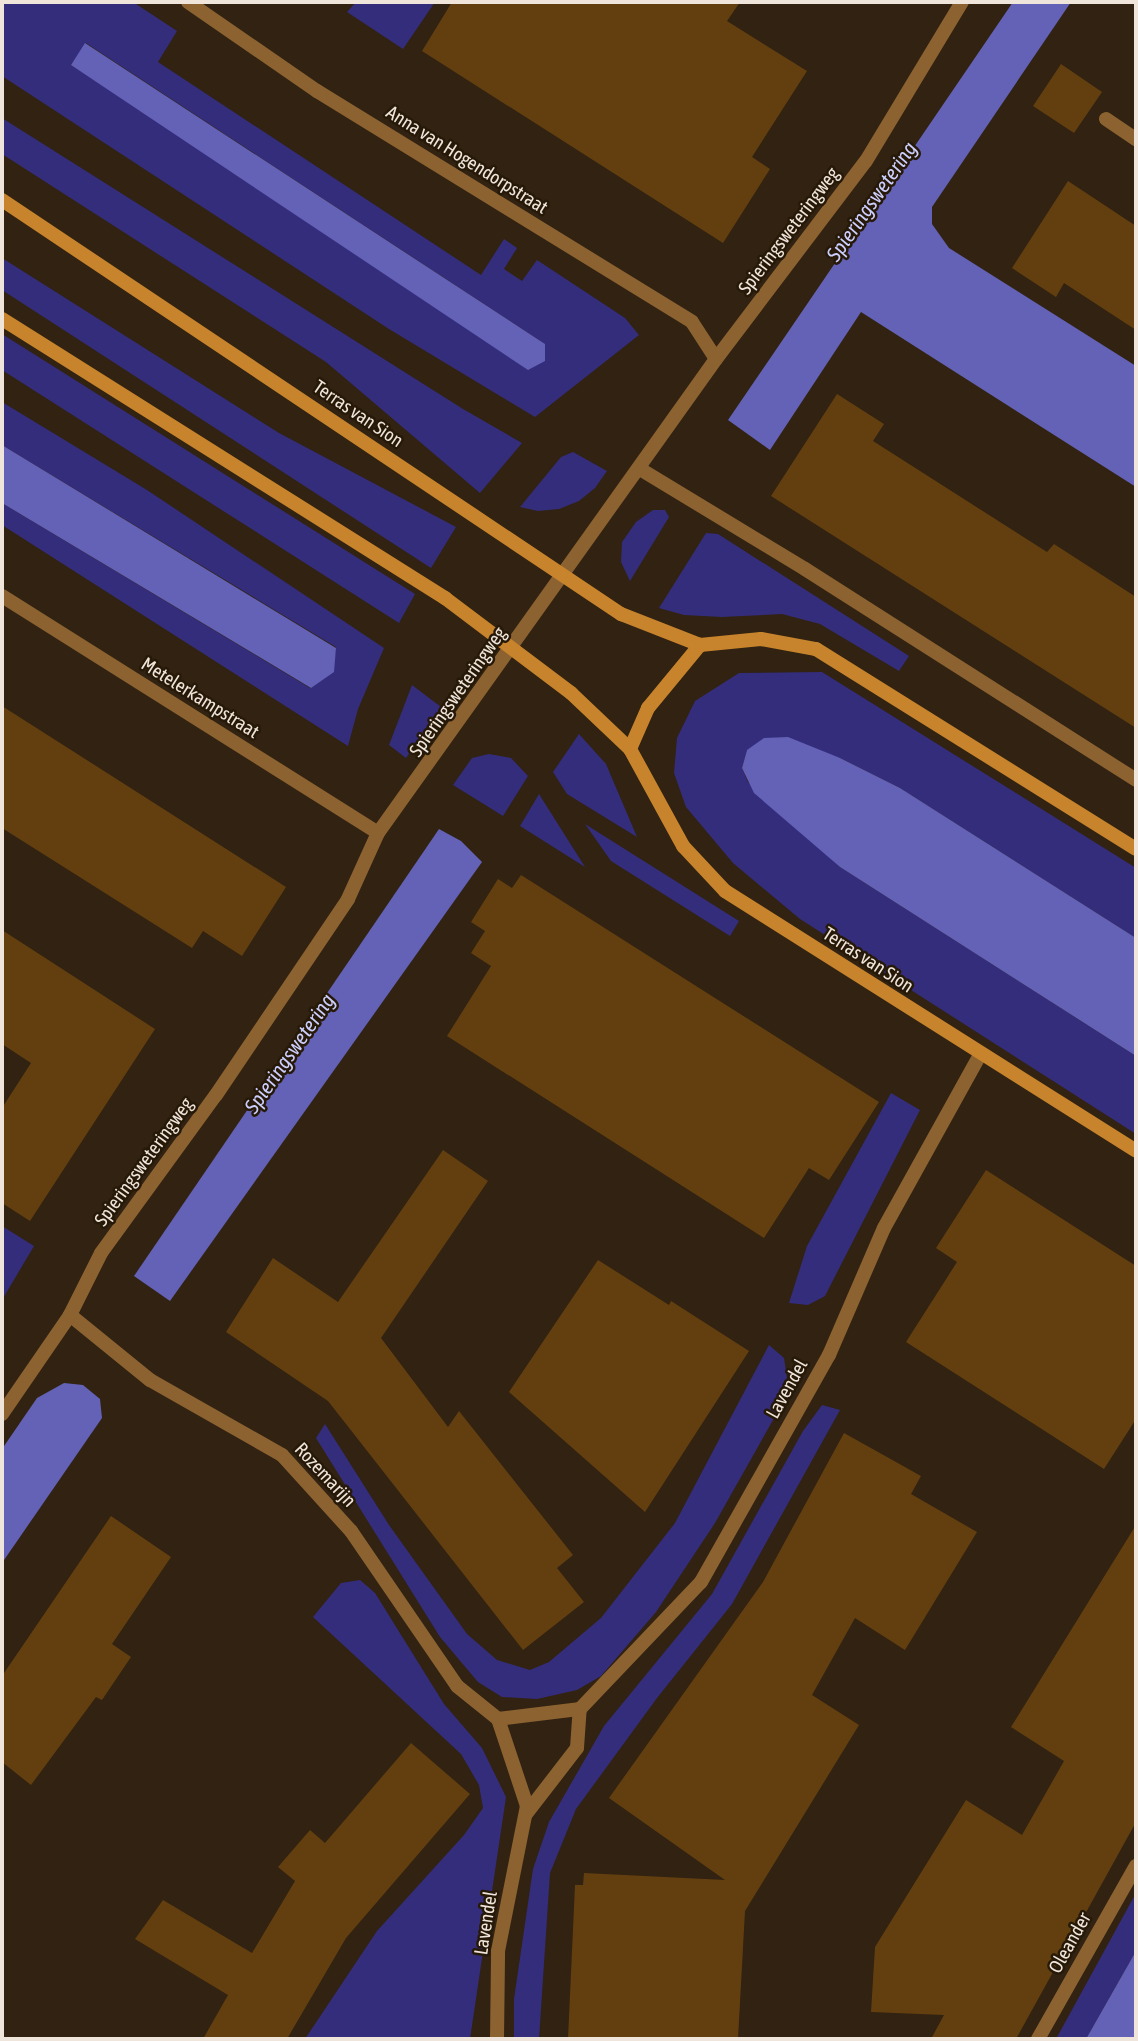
<!DOCTYPE html>
<style>
body{margin:0}
#map{position:relative;width:1138px;height:2041px;overflow:hidden;background:#312211;font-family:"Asap Condensed",sans-serif}
div>[style]{position:absolute}
.green>*{inset:0;background:#342d7c}
.water>*{inset:0;background:#6362b6}
.building>*{inset:0;background:#633f10}
.street>*{height:14px;margin:-7px;padding:0 7px;transform-origin:7px;border-radius:7px;background:#8c6231}
.secondary>*{height:14px;margin:-7px;padding:0 7px;transform-origin:7px;border-radius:7px;background:#c7842c}
span{translate:-50% -50%;white-space:nowrap;text-align:center;line-height:1.15;-webkit-text-stroke:5px #271908;paint-order:stroke}
.street-label{font-size:19px;color:#efe5da}
.water-label{font-size:21px;color:#cccffd;font-style:italic}
.frame{position:absolute;inset:0;border:4px solid #efe5da;pointer-events:none}
</style>
<div id="map">
<div class="green">
<div style="clip-path:polygon(evenodd,2px 2px,133px 2px,177px 31px,158px 62px,481px 275px,504px 239px,517px 248px,504px 269px,522px 281px,537px 260px,625px 318px,639px 335px,535px 417px,389px 329px,2px 76px,2px 2px,86px 43px,545px 344px,71px 65px,86px 43px)"></div>
<div style="clip-path:polygon(356px 2px,435px 2px,403px 49px,347px 12px)"></div>
<div style="clip-path:polygon(2px 118px,463px 409px,522px 443px,480px 493px,326px 362px,2px 154px)"></div>
<div style="clip-path:polygon(2px 258px,279px 433px,456px 527px,431px 568px,2px 290px)"></div>
<div style="clip-path:polygon(2px 334px,415px 594px,399px 623px,2px 370px)"></div>
<div style="clip-path:polygon(2px 402px,147px 490px,384px 648px,358px 709px,348px 746px,2px 525px,2px 503px,310px 688px,333px 672px,336px 647px,2px 445px)"></div>
<div style="clip-path:polygon(573px 452px,607px 471px,595px 488px,579px 501px,559px 509px,538px 511px,520px 507px,561px 457px)"></div>
<div style="clip-path:polygon(653px 510px,665px 510px,669px 517px,630px 581px,621px 562px,622px 542px,636px 522px)"></div>
<div style="clip-path:polygon(706px 533px,718px 534px,909px 656px,899px 671px,820px 624px,782px 614px,722px 617px,684px 615px,659px 608px)"></div>
<div style="clip-path:polygon(822px 672px,1136px 868px,1136px 938px,900px 788px,840px 758px,747px 750px,742px 768px,748px 782px,840px 867px,1136px 1056px,1136px 1134px,800px 919px,733px 863px,686px 807px,674px 773px,677px 738px,695px 701px,739px 673px)"></div>
<div style="clip-path:polygon(412px 685px,441px 707px,406px 758px,389px 745px)"></div>
<div style="clip-path:polygon(579px 734px,606px 764px,637px 837px,567px 794px,553px 772px)"></div>
<div style="clip-path:polygon(489px 754px,511px 758px,528px 776px,503px 816px,453px 785px,472px 758px)"></div>
<div style="clip-path:polygon(539px 794px,585px 867px,520px 826px)"></div>
<div style="clip-path:polygon(585px 824px,739px 921px,730px 936px,611px 861px)"></div>
<div style="clip-path:polygon(891px 1093px,920px 1110px,825px 1296px,808px 1305px,789px 1303px,807px 1246px)"></div>
<div style="clip-path:polygon(2px 1226px,34px 1246px,2px 1300px)"></div>
<div style="clip-path:polygon(769px 1345px,784px 1358px,787px 1378px,782px 1404px,715px 1523px,656px 1612px,601px 1676px,577px 1690px,537px 1699px,502px 1697px,478px 1682px,440px 1637px,316px 1438px,325px 1424px,389px 1525px,467px 1634px,497px 1660px,530px 1670px,549px 1662px,601px 1618px,675px 1523px)"></div>
<div style="clip-path:polygon(822px 1405px,840px 1410px,732px 1604px,657px 1698px,576px 1809px,550px 1873px,539px 2039px,514px 2039px,514px 1999px,533px 1869px,549px 1822px,604px 1726px,712px 1594px,803px 1431px)"></div>
<div style="clip-path:polygon(360px 1580px,375px 1593px,444px 1704px,482px 1748px,506px 1797px,470px 2039px,305px 2039px,377px 1931px,464px 1835px,483px 1808px,479px 1785px,461px 1754px,313px 1617px,341px 1583px)"></div>
<div style="clip-path:polygon(1136px 1893px,1136px 1951px,1086px 2039px,1056px 2039px)"></div>
</div>
<div class="water">
<div style="clip-path:polygon(1013px 2px,1071px 2px,932px 207px,932px 224px,949px 248px,1136px 366px,1136px 487px,861px 312px,770px 450px,728px 420px)"></div>
<div style="clip-path:polygon(85px 43px,545px 344px,545px 361px,528px 370px,71px 65px)"></div>
<div style="clip-path:polygon(2px 445px,336px 648px,334px 672px,311px 688px,2px 503px)"></div>
<div style="clip-path:polygon(788px 737px,840px 758px,900px 788px,1136px 938px,1136px 1056px,840px 867px,754px 793px,742px 768px,747px 750px,764px 738px)"></div>
<div style="clip-path:polygon(439px 829px,461px 841px,482px 862px,170px 1301px,134px 1276px)"></div>
<div style="clip-path:polygon(64px 1383px,83px 1385px,100px 1399px,102px 1418px,2px 1563px,2px 1449px,37px 1398px)"></div>
<div style="clip-path:polygon(1136px 1951px,1136px 2039px,1086px 2039px)"></div>
</div>
<div class="building">
<div style="clip-path:polygon(452px 2px,740px 2px,727px 21px,807px 71px,752px 157px,770px 169px,723px 243px,422px 51px)"></div>
<div style="clip-path:polygon(1061px 64px,1102px 92px,1074px 133px,1033px 106px)"></div>
<div style="clip-path:polygon(1068px 181px,1136px 226px,1136px 330px,1064px 283px,1056px 297px,1012px 268px)"></div>
<div style="clip-path:polygon(837px 394px,884px 424px,873px 441px,1047px 552px,1054px 544px,1136px 597px,1136px 728px,771px 496px)"></div>
<div style="clip-path:polygon(2px 706px,286px 887px,242px 956px,203px 931px,192px 948px,2px 828px)"></div>
<div style="clip-path:polygon(521px 875px,879px 1102px,829px 1180px,809px 1168px,764px 1238px,447px 1036px,491px 966px,471px 953px,485px 931px,471px 922px,498px 879px,512px 888px)"></div>
<div style="clip-path:polygon(2px 930px,155px 1029px,30px 1221px,2px 1203px,2px 1108px,31px 1063px,2px 1044px)"></div>
<div style="clip-path:polygon(443px 1150px,488px 1181px,381px 1338px,448px 1427px,459px 1411px,573px 1555px,557px 1568px,584px 1602px,523px 1650px,328px 1401px,226px 1332px,273px 1258px,338px 1302px)"></div>
<div style="clip-path:polygon(986px 1170px,1136px 1266px,1136px 1419px,1104px 1469px,906px 1342px,957px 1262px,936px 1248px)"></div>
<div style="clip-path:polygon(598px 1260px,669px 1305px,671px 1301px,749px 1351px,645px 1512px,509px 1392px)"></div>
<div style="clip-path:polygon(844px 1433px,921px 1476px,911px 1494px,977px 1532px,905px 1650px,855px 1618px,812px 1695px,859px 1725px,745px 1911px,738px 2039px,568px 2039px,575px 1885px,583px 1885px,584px 1873px,725px 1880px,609px 1798px,763px 1582px)"></div>
<div style="clip-path:polygon(111px 1516px,171px 1557px,112px 1644px,131px 1657px,102px 1700px,96px 1697px,31px 1785px,2px 1762px,2px 1676px)"></div>
<div style="clip-path:polygon(1136px 1525px,1136px 1822px,1016px 2039px,931px 2039px,944px 2015px,871px 2012px,875px 1947px,966px 1800px,1022px 1835px,1064px 1761px,1011px 1727px)"></div>
<div style="clip-path:polygon(411px 1743px,470px 1794px,346px 1938px,287px 2039px,203px 2039px,228px 1995px,135px 1939px,163px 1900px,252px 1953px,295px 1881px,278px 1867px,310px 1830px,325px 1843px)"></div>
</div>
<div class="street">
<div style="left:188px;top:2px;width:157px;rotate:34.6deg"></div>
<div style="left:317px;top:91px;width:440px;rotate:31.6deg"></div>
<div style="left:692px;top:322px;width:44px;rotate:57deg"></div>
<div style="left:1106px;top:119px;width:36px;rotate:34deg"></div>
<div style="left:640px;top:469px;width:193px;rotate:31.2deg"></div>
<div style="left:805px;top:569px;width:393px;rotate:32.5deg"></div>
<div style="left:2px;top:596px;width:444px;rotate:32.2deg"></div>
<div style="left:70px;top:1315px;width:103px;rotate:39.1deg"></div>
<div style="left:150px;top:1380px;width:152px;rotate:29.6deg"></div>
<div style="left:282px;top:1455px;width:103px;rotate:47.8deg"></div>
<div style="left:351px;top:1531px;width:188px;rotate:55.6deg"></div>
<div style="left:457px;top:1686px;width:53px;rotate:38.8deg"></div>
<div style="left:2px;top:1414px;width:120px;rotate:-55.5deg"></div>
<div style="left:70px;top:1315px;width:69px;rotate:-63.4deg"></div>
<div style="left:101px;top:1253px;width:195px;rotate:-54deg"></div>
<div style="left:216px;top:1095px;width:236px;rotate:-56deg"></div>
<div style="left:348px;top:899px;width:72px;rotate:-65.6deg"></div>
<div style="left:378px;top:833px;width:582px;rotate:-54.51deg"></div>
<div style="left:716px;top:359px;width:248px;rotate:-52.9deg"></div>
<div style="left:866px;top:161px;width:186px;rotate:-58.9deg"></div>
<div style="left:498px;top:1719px;width:83px;rotate:-7deg"></div>
<div style="left:580px;top:1709px;width:175px;rotate:-46.4deg"></div>
<div style="left:701px;top:1582px;width:261px;rotate:-60.6deg"></div>
<div style="left:829px;top:1355px;width:138px;rotate:-66.6deg"></div>
<div style="left:884px;top:1228px;width:198px;rotate:-61deg"></div>
<div style="left:526px;top:1814px;width:83px;rotate:-52.3deg"></div>
<div style="left:577px;top:1748px;width:39px;rotate:-86deg"></div>
<div style="left:497px;top:2039px;width:88px;rotate:-89.3deg"></div>
<div style="left:498px;top:1951px;width:148px;rotate:-78.7deg"></div>
<div style="left:527px;top:1806px;width:92px;rotate:-108.4deg"></div>
<div style="left:1038px;top:2039px;width:199px;rotate:-60.5deg"></div>
</div>
<div class="secondary">
<div style="left:2px;top:200px;width:745px;rotate:33.78deg"></div>
<div style="left:621px;top:614px;width:85px;rotate:21.4deg"></div>
<div style="left:700px;top:645px;width:61px;rotate:-5.6deg"></div>
<div style="left:761px;top:639px;width:56px;rotate:10.3deg"></div>
<div style="left:816px;top:649px;width:377px;rotate:32deg"></div>
<div style="left:2px;top:319px;width:524px;rotate:32.2deg"></div>
<div style="left:445px;top:598px;width:158px;rotate:37deg"></div>
<div style="left:571px;top:693px;width:81px;rotate:43.5deg"></div>
<div style="left:630px;top:749px;width:111px;rotate:61.3deg"></div>
<div style="left:683px;top:846px;width:62px;rotate:47deg"></div>
<div style="left:725px;top:891px;width:486px;rotate:32.3deg"></div>
<div style="left:630px;top:749px;width:45px;rotate:-66.3deg"></div>
<div style="left:648px;top:708px;width:82px;rotate:-50.5deg"></div>
</div>
<div class="street-label">
<span style="left:467px;top:160px;rotate:32deg">Anna van Hogendorpstraat</span>
<span style="left:789px;top:231px;rotate:-53deg">Spieringsweteringweg</span>
<span style="left:358px;top:414px;rotate:34deg">Terras van Sion</span>
<span style="left:458px;top:692px;rotate:-55deg">Spieringsweteringweg</span>
<span style="left:200px;top:698px;rotate:32deg">Metelerkampstraat</span>
<span style="left:868px;top:960px;rotate:33deg">Terras van Sion</span>
<span style="left:144px;top:1162px;rotate:-54deg">Spieringsweteringweg</span>
<span style="left:787px;top:1389px;rotate:-61deg">Lavendel</span>
<span style="left:325px;top:1475px;rotate:47deg">Rozemarijn</span>
<span style="left:486px;top:1923px;rotate:-81deg">Lavendel</span>
<span style="left:1070px;top:1943px;rotate:-61deg">Oleander</span>
</div>
<div class="water-label">
<span style="left:871px;top:201px;rotate:-55deg">Spieringswetering</span>
<span style="left:289px;top:1053px;rotate:-55deg">Spieringswetering</span>
</div>
<div class="frame"></div>
</div>
